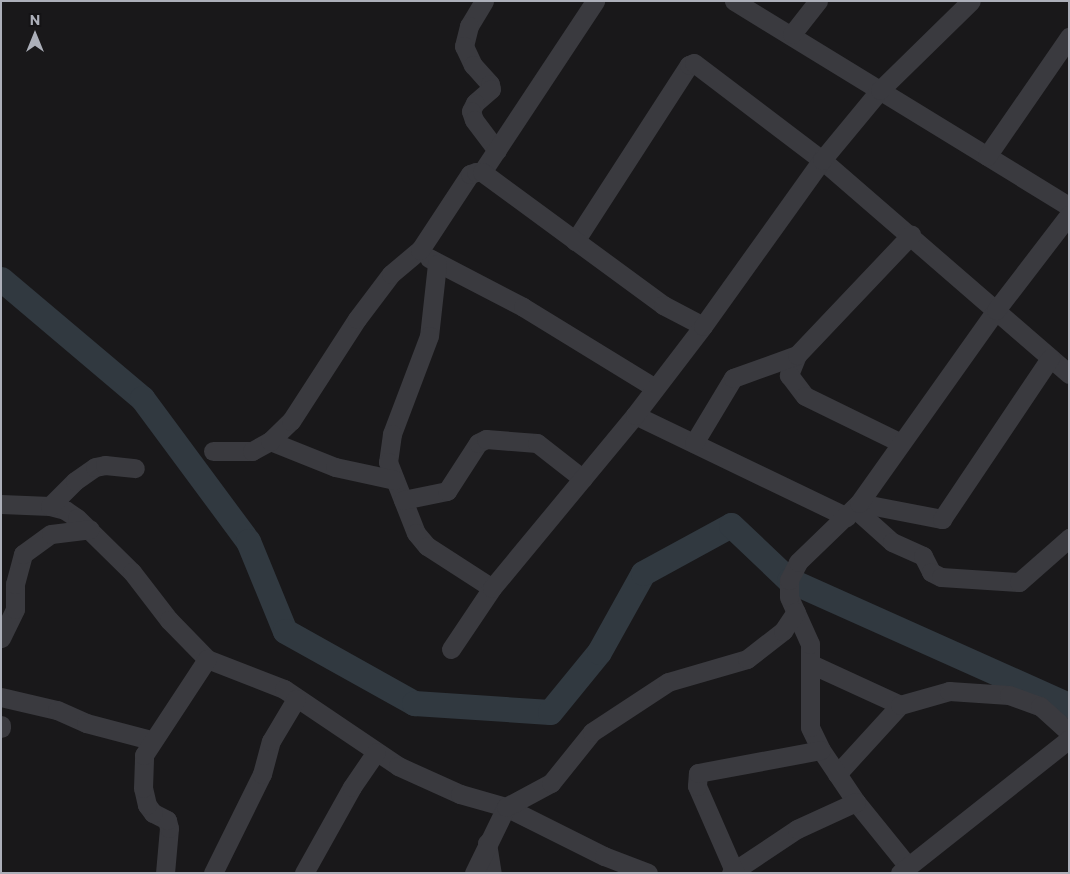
<!DOCTYPE html>
<style>
body{margin:0}
#map{position:relative;width:1070px;height:874px;overflow:hidden;background:#19181a;font-family:Commissioner,sans-serif}
div>[style]{position:absolute}
.river>*{height:25px;margin:-12.5px;padding:0 12.5px;transform-origin:12.5px;border-radius:12.5px;background:#313940}
.minor>*{height:19px;margin:-9.5px;padding:0 9.5px;transform-origin:9.5px;border-radius:9.5px;background:#3a3a3f}
span{translate:-50% -50%;white-space:nowrap;text-align:center;line-height:1.15;-webkit-text-stroke:4px #141315;paint-order:stroke}
.frame{position:absolute;inset:0;border:2px solid #acafb9;pointer-events:none}
.north{position:absolute;left:10px;top:10px;width:50px;height:50px;-webkit-text-stroke:4px #141315;paint-order:stroke;rotate:0deg;font-size:14px;font-weight:700;line-height:20px;text-align:center;color:#acafb9}
.north::after{content:'';display:block;margin:auto;width:18px;height:22px;background:#acafb9;clip-path:polygon(50% 0,100% 100%,50% 72%,0 100%)}
</style>
<div id="map">
<div class="river">
<div style="left:1px;top:279px;width:185px;rotate:40.2deg"></div>
<div style="left:142px;top:398px;width:178px;rotate:53.5deg"></div>
<div style="left:248px;top:541px;width:97px;rotate:67.7deg"></div>
<div style="left:285px;top:631px;width:148px;rotate:29.2deg"></div>
<div style="left:414px;top:703px;width:136px;rotate:3.8deg"></div>
<div style="left:550px;top:712px;width:77px;rotate:-50.8deg"></div>
<div style="left:599px;top:652px;width:90px;rotate:-60.9deg"></div>
<div style="left:643px;top:573px;width:100px;rotate:-28.6deg"></div>
<div style="left:731px;top:525px;width:80px;rotate:43.5deg"></div>
<div style="left:789px;top:580px;width:307px;rotate:24.1deg"></div>
</div>
<div class="minor">
<div style="left:484px;top:1px;width:29px;rotate:121deg"></div>
<div style="left:469px;top:26px;width:21px;rotate:104deg"></div>
<div style="left:464px;top:46px;width:21px;rotate:65deg"></div>
<div style="left:473px;top:65px;width:25px;rotate:48deg"></div>
<div style="left:490px;top:84px;width:5px;rotate:79deg"></div>
<div style="left:491px;top:89px;width:21px;rotate:139deg"></div>
<div style="left:475px;top:103px;width:9px;rotate:117deg"></div>
<div style="left:471px;top:111px;width:9px;rotate:72deg"></div>
<div style="left:474px;top:120px;width:38px;rotate:53deg"></div>
<div style="left:734px;top:1px;width:393px;rotate:31.5deg"></div>
<div style="left:792px;top:34px;width:42px;rotate:-51.8deg"></div>
<div style="left:987px;top:156px;width:145px;rotate:-55.4deg"></div>
<div style="left:482px;top:172px;width:205px;rotate:-56.5deg"></div>
<div style="left:575px;top:241px;width:210px;rotate:-57.1deg"></div>
<div style="left:689px;top:65px;width:5px;rotate:-22deg"></div>
<div style="left:694px;top:63px;width:161px;rotate:37.2deg"></div>
<div style="left:822px;top:160px;width:327px;rotate:40.9deg"></div>
<div style="left:429px;top:258px;width:106px;rotate:27.5deg"></div>
<div style="left:523px;top:307px;width:155px;rotate:31.5deg"></div>
<div style="left:437px;top:264px;width:72px;rotate:96.3deg"></div>
<div style="left:429px;top:336px;width:105px;rotate:110.7deg"></div>
<div style="left:392px;top:434px;width:28px;rotate:98deg"></div>
<div style="left:388px;top:462px;width:76px;rotate:68.5deg"></div>
<div style="left:416px;top:533px;width:17px;rotate:50deg"></div>
<div style="left:427px;top:546px;width:77px;rotate:32.9deg"></div>
<div style="left:797px;top:355px;width:22px;rotate:112deg"></div>
<div style="left:789px;top:375px;width:26px;rotate:53deg"></div>
<div style="left:805px;top:396px;width:107px;rotate:26.1deg"></div>
<div style="left:635px;top:415px;width:235px;rotate:25.7deg"></div>
<div style="left:270px;top:441px;width:70px;rotate:21.8deg"></div>
<div style="left:335px;top:467px;width:61px;rotate:12.2deg"></div>
<div style="left:694px;top:443px;width:76px;rotate:-59deg"></div>
<div style="left:733px;top:378px;width:68px;rotate:-19.8deg"></div>
<div style="left:797px;top:355px;width:166px;rotate:-46.5deg"></div>
<div style="left:213px;top:451px;width:39px"></div>
<div style="left:252px;top:451px;width:21px;rotate:-29deg"></div>
<div style="left:270px;top:441px;width:29px;rotate:-44deg"></div>
<div style="left:291px;top:421px;width:121px;rotate:-57.1deg"></div>
<div style="left:357px;top:319px;width:56px;rotate:-52.9deg"></div>
<div style="left:391px;top:274px;width:38px;rotate:-40deg"></div>
<div style="left:420px;top:250px;width:91px;rotate:-56.7deg"></div>
<div style="left:470px;top:174px;width:6px;rotate:-18deg"></div>
<div style="left:476px;top:172px;width:6px"></div>
<div style="left:482px;top:172px;width:225px;rotate:36.3deg"></div>
<div style="left:663px;top:305px;width:45px;rotate:27.7deg"></div>
<div style="left:403px;top:500px;width:45px;rotate:-11.6deg"></div>
<div style="left:447px;top:491px;width:57px;rotate:-57.1deg"></div>
<div style="left:478px;top:443px;width:9px;rotate:-27deg"></div>
<div style="left:486px;top:439px;width:51px;rotate:4.5deg"></div>
<div style="left:537px;top:443px;width:58px;rotate:38deg"></div>
<div style="left:859px;top:503px;width:85px;rotate:10.9deg"></div>
<div style="left:942px;top:519px;width:194px;rotate:-56.1deg"></div>
<div style="left:1px;top:504px;width:49px;rotate:2.3deg"></div>
<div style="left:50px;top:506px;width:16px;rotate:15deg"></div>
<div style="left:65px;top:510px;width:14px;rotate:34deg"></div>
<div style="left:77px;top:518px;width:77px;rotate:44.5deg"></div>
<div style="left:132px;top:572px;width:61px;rotate:52.4deg"></div>
<div style="left:169px;top:620px;width:54px;rotate:45.7deg"></div>
<div style="left:207px;top:659px;width:83px;rotate:21.3deg"></div>
<div style="left:284px;top:689px;width:138px;rotate:34deg"></div>
<div style="left:398px;top:766px;width:68px;rotate:24.3deg"></div>
<div style="left:460px;top:794px;width:48px;rotate:15.8deg"></div>
<div style="left:506px;top:807px;width:110px;rotate:26.6deg"></div>
<div style="left:604px;top:856px;width:47px;rotate:21.1deg"></div>
<div style="left:50px;top:506px;width:35px;rotate:-45deg"></div>
<div style="left:75px;top:481px;width:24px;rotate:-35deg"></div>
<div style="left:95px;top:467px;width:10px;rotate:-11deg"></div>
<div style="left:105px;top:465px;width:30px;rotate:6deg"></div>
<div style="left:854px;top:508px;width:51px;rotate:41.8deg"></div>
<div style="left:892px;top:542px;width:34px;rotate:24deg"></div>
<div style="left:923px;top:556px;width:18px;rotate:63deg"></div>
<div style="left:931px;top:572px;width:11px;rotate:27deg"></div>
<div style="left:941px;top:577px;width:78px;rotate:3.7deg"></div>
<div style="left:1019px;top:582px;width:67px;rotate:-41.3deg"></div>
<div style="left:1px;top:638px;width:32px;rotate:-64deg"></div>
<div style="left:15px;top:609px;width:25px;rotate:-90deg"></div>
<div style="left:15px;top:584px;width:31px;rotate:-75deg"></div>
<div style="left:23px;top:554px;width:34px;rotate:-36deg"></div>
<div style="left:51px;top:534px;width:39px;rotate:-7deg"></div>
<div style="left:451px;top:649px;width:73px;rotate:-56.1deg"></div>
<div style="left:492px;top:588px;width:224px;rotate:-50.4deg"></div>
<div style="left:635px;top:415px;width:112px;rotate:-52.6deg"></div>
<div style="left:703px;top:326px;width:204px;rotate:-54.4deg"></div>
<div style="left:822px;top:160px;width:91px;rotate:-50.4deg"></div>
<div style="left:880px;top:90px;width:127px;rotate:-44.4deg"></div>
<div style="left:811px;top:664px;width:98px;rotate:24.7deg"></div>
<div style="left:1px;top:697px;width:57px;rotate:13.1deg"></div>
<div style="left:57px;top:710px;width:32px;rotate:24deg"></div>
<div style="left:86px;top:723px;width:67px;rotate:14.7deg"></div>
<div style="left:1px;top:725px;width:3px;rotate:90deg"></div>
<div style="left:837px;top:774px;width:93px;rotate:-47.6deg"></div>
<div style="left:900px;top:705px;width:51px;rotate:-15.9deg"></div>
<div style="left:949px;top:691px;width:60px;rotate:3.8deg"></div>
<div style="left:1009px;top:695px;width:33px;rotate:20deg"></div>
<div style="left:1040px;top:706px;width:39px;rotate:42deg"></div>
<div style="left:487px;top:843px;width:30px;rotate:81deg"></div>
<div style="left:907px;top:865px;width:81px;rotate:-129deg"></div>
<div style="left:856px;top:802px;width:63px;rotate:-123.9deg"></div>
<div style="left:821px;top:750px;width:25px;rotate:-116deg"></div>
<div style="left:810px;top:727px;width:83px;rotate:-90deg"></div>
<div style="left:810px;top:644px;width:51px;rotate:-114.1deg"></div>
<div style="left:789px;top:597px;width:17px;rotate:-90deg"></div>
<div style="left:789px;top:580px;width:20px;rotate:-63deg"></div>
<div style="left:798px;top:562px;width:85px;rotate:-44deg"></div>
<div style="left:859px;top:503px;width:237px;rotate:-54.6deg"></div>
<div style="left:996px;top:310px;width:120px;rotate:-52.5deg"></div>
<div style="left:165px;top:873px;width:45px;rotate:-84.9deg"></div>
<div style="left:169px;top:828px;width:8px;rotate:-104deg"></div>
<div style="left:167px;top:820px;width:16px;rotate:-153deg"></div>
<div style="left:153px;top:813px;width:10px;rotate:-127deg"></div>
<div style="left:147px;top:805px;width:17px;rotate:-103deg"></div>
<div style="left:143px;top:788px;width:33px;rotate:-88deg"></div>
<div style="left:144px;top:755px;width:115px;rotate:-56.7deg"></div>
<div style="left:213px;top:873px;width:110px;rotate:-63.7deg"></div>
<div style="left:262px;top:774px;width:34px;rotate:-75deg"></div>
<div style="left:271px;top:741px;width:49px;rotate:-59.2deg"></div>
<div style="left:304px;top:873px;width:98px;rotate:-60.8deg"></div>
<div style="left:352px;top:787px;width:42px;rotate:-55.6deg"></div>
<div style="left:474px;top:873px;width:73px;rotate:-64.1deg"></div>
<div style="left:506px;top:807px;width:51px;rotate:-28.1deg"></div>
<div style="left:551px;top:783px;width:65px;rotate:-51.2deg"></div>
<div style="left:592px;top:732px;width:91px;rotate:-33.3deg"></div>
<div style="left:668px;top:682px;width:82px;rotate:-16.2deg"></div>
<div style="left:747px;top:659px;width:46px;rotate:-37.9deg"></div>
<div style="left:783px;top:631px;width:23px;rotate:-56deg"></div>
<div style="left:731px;top:873px;width:79px;rotate:-33.7deg"></div>
<div style="left:797px;top:829px;width:65px;rotate:-24.6deg"></div>
<div style="left:735px;top:873px;width:95px;rotate:-113.6deg"></div>
<div style="left:697px;top:786px;width:13px;rotate:-86deg"></div>
<div style="left:698px;top:773px;width:125px;rotate:-10.6deg"></div>
<div style="left:900px;top:873px;width:216px;rotate:-38.4deg"></div>
</div>
<div class="frame"></div>
<div class="north">N</div>
</div>
